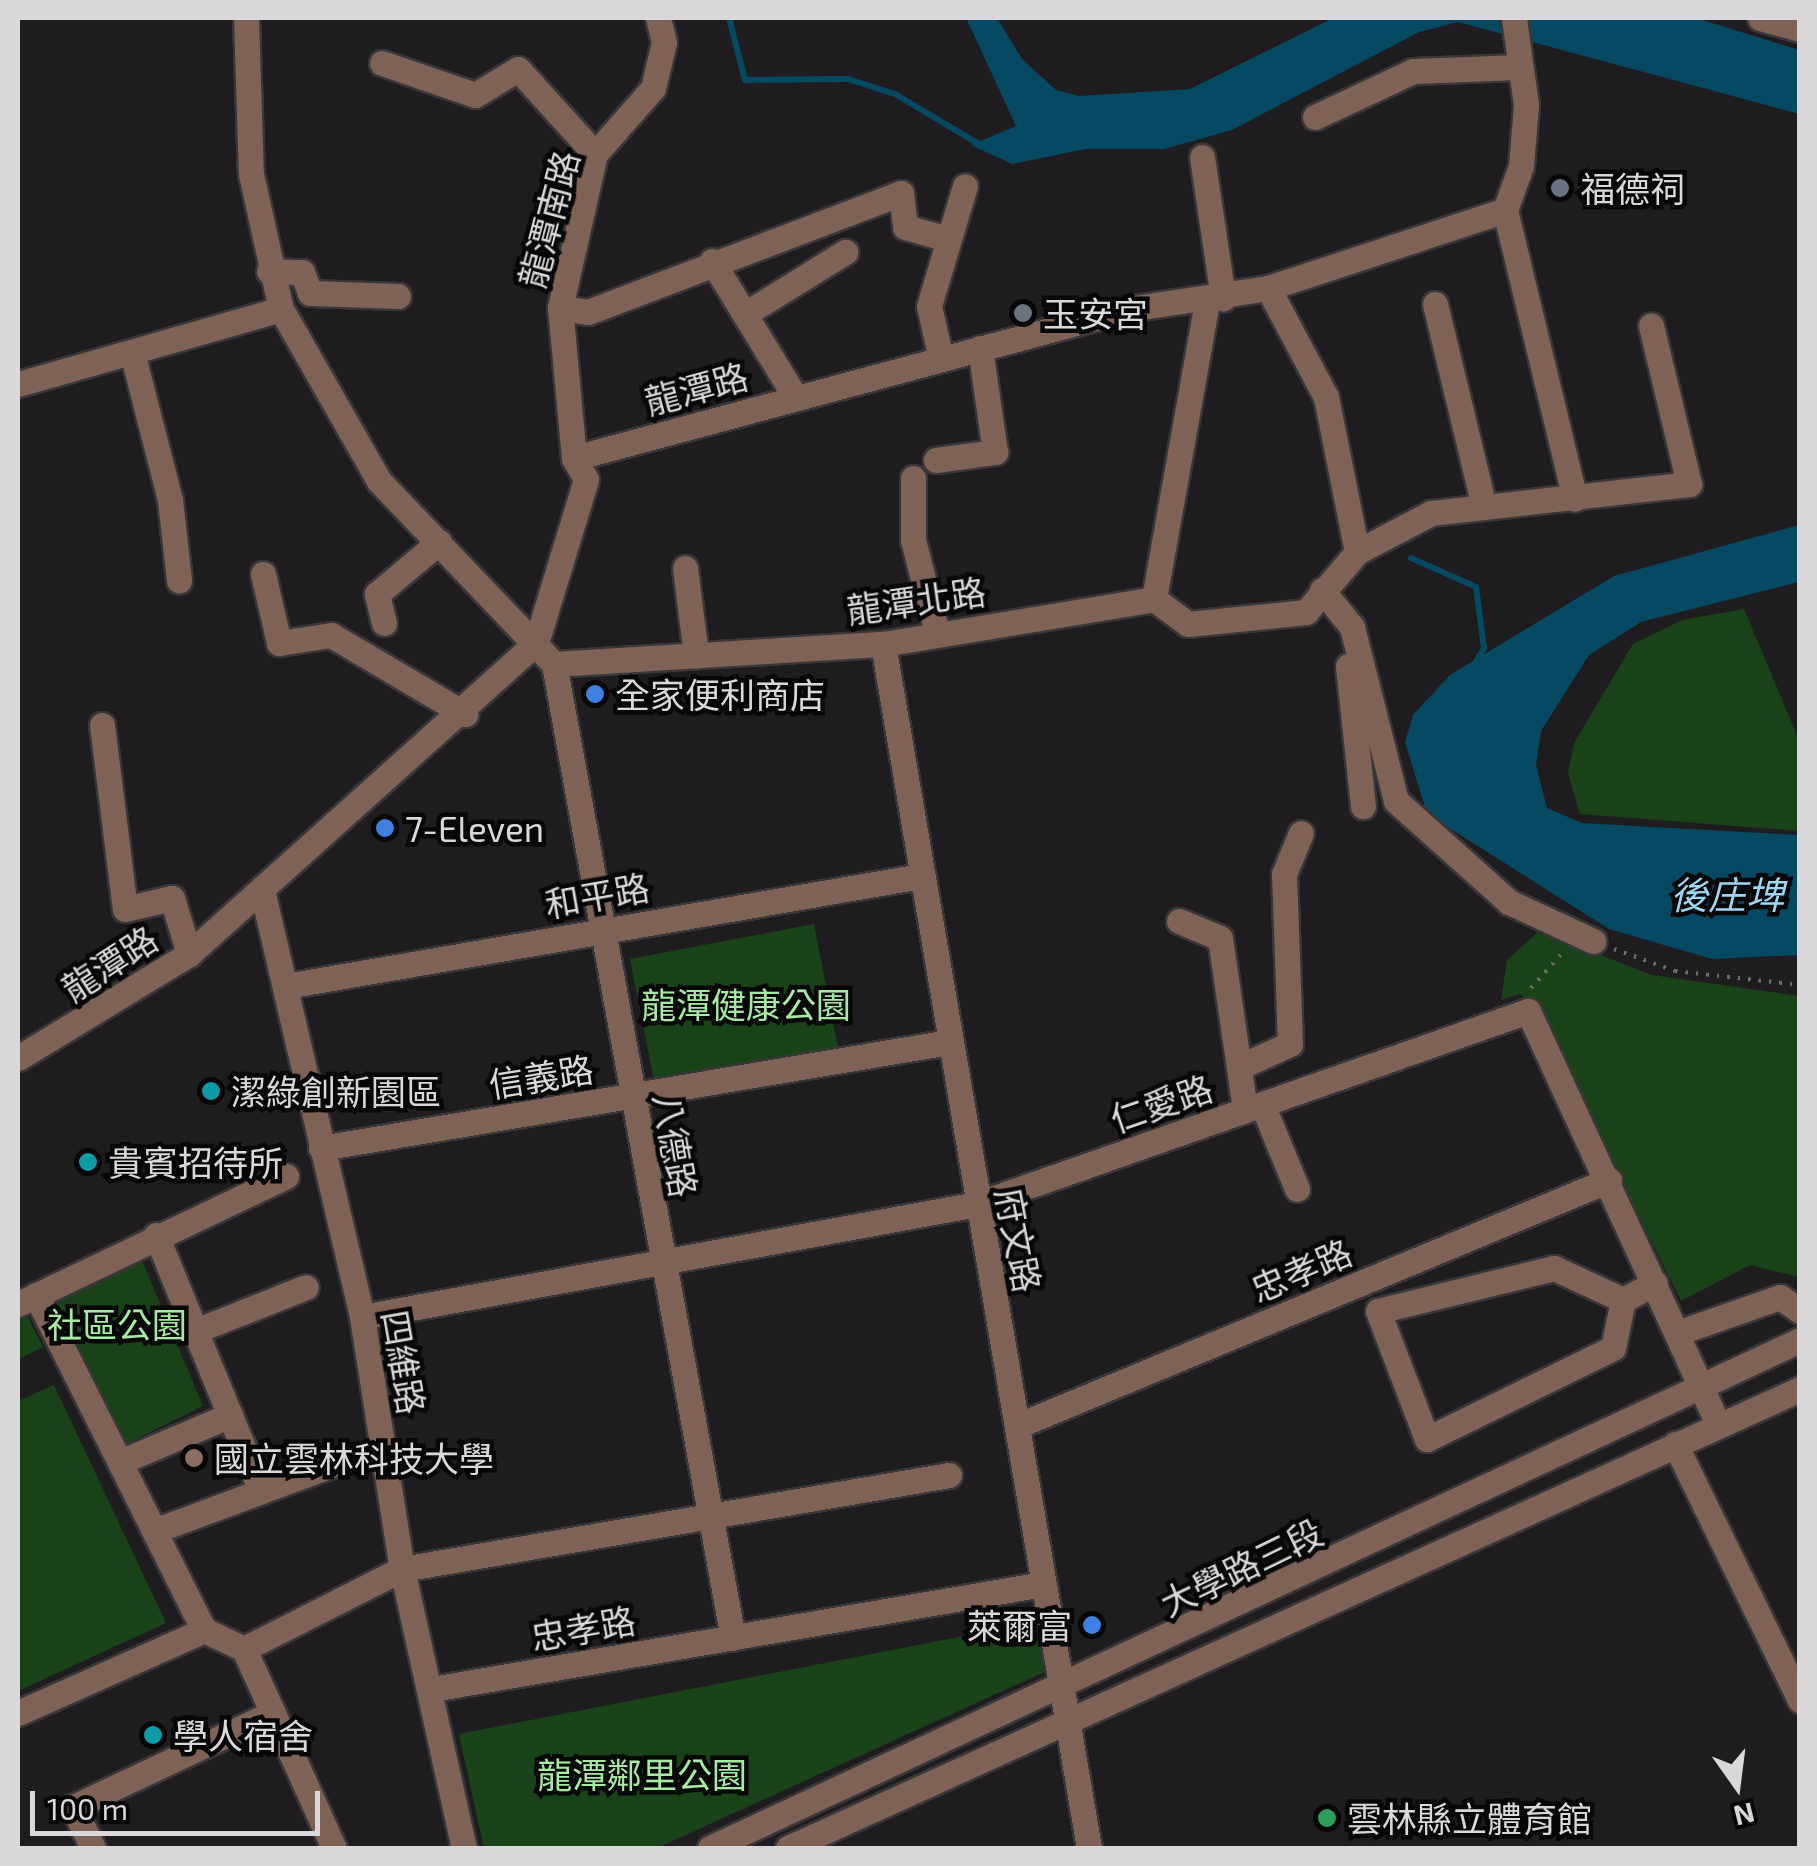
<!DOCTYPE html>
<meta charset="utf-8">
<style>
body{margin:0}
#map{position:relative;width:1817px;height:1866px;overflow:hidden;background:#1f1c1f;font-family:"Exo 2","Noto Sans TC",sans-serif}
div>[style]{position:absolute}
.green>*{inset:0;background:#194219}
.water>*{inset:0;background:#054861}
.stream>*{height:6px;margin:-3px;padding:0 3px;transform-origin:3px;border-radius:3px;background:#054861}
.path>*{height:4px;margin-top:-2px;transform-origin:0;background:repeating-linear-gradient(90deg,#6e6c6e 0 2.5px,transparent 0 10.5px)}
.roads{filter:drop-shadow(2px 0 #393639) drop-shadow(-2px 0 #393639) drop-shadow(0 2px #393639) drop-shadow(0 -2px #393639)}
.minor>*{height:25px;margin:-12.5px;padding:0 12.5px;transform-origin:12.5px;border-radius:12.5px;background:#7e6255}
.dots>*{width:28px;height:28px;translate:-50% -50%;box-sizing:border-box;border:5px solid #080708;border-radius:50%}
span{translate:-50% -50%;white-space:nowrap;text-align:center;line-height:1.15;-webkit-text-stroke:9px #080708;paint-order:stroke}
.poi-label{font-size:35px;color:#dad8da}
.left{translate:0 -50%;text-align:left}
.right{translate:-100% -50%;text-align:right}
.street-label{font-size:35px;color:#dad8da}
.park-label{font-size:35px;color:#a4eaa1}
.water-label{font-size:38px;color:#9bd6f4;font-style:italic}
.frame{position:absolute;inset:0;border:20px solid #dad8da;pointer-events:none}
.north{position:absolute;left:1687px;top:1736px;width:100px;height:100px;-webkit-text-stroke:8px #080708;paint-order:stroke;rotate:166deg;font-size:28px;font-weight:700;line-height:40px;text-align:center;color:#dad8da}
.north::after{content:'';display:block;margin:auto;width:35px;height:45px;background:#dad8da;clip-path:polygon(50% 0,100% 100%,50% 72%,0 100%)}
.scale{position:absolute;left:30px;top:1791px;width:290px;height:45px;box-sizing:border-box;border:5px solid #dad8da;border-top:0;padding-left:12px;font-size:30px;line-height:35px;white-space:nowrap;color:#dad8da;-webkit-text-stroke:8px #080708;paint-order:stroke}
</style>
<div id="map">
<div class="green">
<div style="clip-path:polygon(1744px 609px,1799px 740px,1799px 831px,1580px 814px,1568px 773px,1574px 743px,1633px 644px,1682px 620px)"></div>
<div style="clip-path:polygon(814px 924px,839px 1053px,655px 1086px,630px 959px)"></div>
<div style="clip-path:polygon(1539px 931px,1652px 975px,1799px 996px,1799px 1277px,1750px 1265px,1681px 1301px,1536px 1009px,1520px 994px,1501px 1000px,1507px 960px)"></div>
<div style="clip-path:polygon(141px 1258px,203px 1406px,122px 1446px,51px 1298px)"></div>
<div style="clip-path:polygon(18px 1298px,43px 1347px,18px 1359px)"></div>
<div style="clip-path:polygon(54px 1385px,166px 1623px,18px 1691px,18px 1401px)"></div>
<div style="clip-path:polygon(1031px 1623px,1049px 1670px,657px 1848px,484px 1848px,459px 1734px)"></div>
</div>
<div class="water">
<div style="clip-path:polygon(966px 18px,997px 18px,1022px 59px,1056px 90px,1079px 96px,1190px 89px,1333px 18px,1696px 18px,1799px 50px,1799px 114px,1458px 22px,1419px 32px,1232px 130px,1164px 149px,1086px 149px,1012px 164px,971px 145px,1016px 126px)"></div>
<div style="clip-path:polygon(1799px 525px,1799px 582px,1641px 622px,1589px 655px,1541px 731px,1536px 765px,1547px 808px,1582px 823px,1799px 835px,1799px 955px,1712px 959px,1609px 929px,1427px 814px,1405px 742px,1413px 715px,1450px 675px,1614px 576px)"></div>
</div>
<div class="stream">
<div style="left:729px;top:18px;width:64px;rotate:75.5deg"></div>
<div style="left:745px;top:80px;width:103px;rotate:-0.6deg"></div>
<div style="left:848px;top:79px;width:49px;rotate:17.7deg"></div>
<div style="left:895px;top:94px;width:98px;rotate:30.8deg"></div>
<div style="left:1411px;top:558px;width:71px;rotate:24deg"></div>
<div style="left:1476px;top:587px;width:62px;rotate:82.5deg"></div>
<div style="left:1484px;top:648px;width:16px;rotate:120deg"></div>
</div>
<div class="path">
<div style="left:1614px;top:949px;width:65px;rotate:19.8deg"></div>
<div style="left:1675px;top:971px;width:126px;rotate:6.4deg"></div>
<div style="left:1531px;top:988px;width:48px;rotate:-48.4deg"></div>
</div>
<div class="roads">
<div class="minor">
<div style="left:246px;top:18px;width:156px;rotate:88.2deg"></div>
<div style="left:251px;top:174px;width:138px;rotate:77.5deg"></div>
<div style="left:281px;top:309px;width:198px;rotate:60.3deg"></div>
<div style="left:379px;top:481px;width:253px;rotate:46.3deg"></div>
<div style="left:554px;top:664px;width:330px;rotate:-3.5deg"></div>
<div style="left:883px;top:644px;width:275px;rotate:-9.4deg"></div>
<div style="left:1154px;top:599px;width:42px;rotate:36.3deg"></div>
<div style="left:1188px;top:624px;width:119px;rotate:-5.8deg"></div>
<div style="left:1306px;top:612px;width:79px;rotate:-49.6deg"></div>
<div style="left:1357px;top:552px;width:84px;rotate:-27.8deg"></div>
<div style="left:1431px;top:513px;width:260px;rotate:-6.4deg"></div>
<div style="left:1689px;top:484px;width:163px;rotate:-103.5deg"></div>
<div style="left:1760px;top:18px;width:41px;rotate:15.4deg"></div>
<div style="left:382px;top:63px;width:98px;rotate:19deg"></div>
<div style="left:475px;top:95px;width:50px;rotate:-31.2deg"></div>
<div style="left:518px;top:69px;width:115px;rotate:47.8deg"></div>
<div style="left:1315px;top:117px;width:108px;rotate:-25.1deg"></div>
<div style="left:1413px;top:71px;width:107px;rotate:-2.1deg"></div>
<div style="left:1202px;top:157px;width:143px;rotate:81.5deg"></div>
<div style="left:1505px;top:210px;width:297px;rotate:76.4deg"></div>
<div style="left:712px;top:261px;width:161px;rotate:58.5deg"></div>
<div style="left:269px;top:271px;width:33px;rotate:2deg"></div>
<div style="left:302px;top:272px;width:22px;rotate:69deg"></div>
<div style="left:310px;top:293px;width:88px;rotate:2deg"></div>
<div style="left:1268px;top:288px;width:123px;rotate:62deg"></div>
<div style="left:1326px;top:397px;width:158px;rotate:78.7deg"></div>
<div style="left:1435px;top:304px;width:208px;rotate:76.4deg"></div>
<div style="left:560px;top:308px;width:28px;rotate:8deg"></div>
<div style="left:588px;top:312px;width:335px;rotate:-20.8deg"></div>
<div style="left:901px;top:193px;width:34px;rotate:83deg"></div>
<div style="left:905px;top:227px;width:45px;rotate:15.6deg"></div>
<div style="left:745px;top:314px;width:118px;rotate:-31.8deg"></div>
<div style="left:132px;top:352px;width:153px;rotate:75.6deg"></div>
<div style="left:170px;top:500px;width:81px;rotate:83.6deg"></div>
<div style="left:941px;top:359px;width:54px;rotate:-102.8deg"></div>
<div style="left:929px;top:306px;width:125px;rotate:-73.3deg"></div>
<div style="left:18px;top:384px;width:273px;rotate:-15.9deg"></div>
<div style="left:574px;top:458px;width:151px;rotate:-95.3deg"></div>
<div style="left:560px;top:308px;width:158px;rotate:-77.2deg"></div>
<div style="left:595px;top:154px;width:88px;rotate:-48.7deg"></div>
<div style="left:653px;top:88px;width:47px;rotate:-76.6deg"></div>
<div style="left:664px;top:42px;width:25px;rotate:-104deg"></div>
<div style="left:936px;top:460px;width:60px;rotate:-7.7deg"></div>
<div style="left:995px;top:452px;width:105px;rotate:-98.2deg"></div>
<div style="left:913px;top:478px;width:62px;rotate:90deg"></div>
<div style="left:913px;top:540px;width:96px;rotate:75.5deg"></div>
<div style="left:685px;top:568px;width:88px;rotate:82.8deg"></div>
<div style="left:263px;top:574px;width:71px;rotate:76.9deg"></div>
<div style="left:279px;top:643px;width:53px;rotate:-8.7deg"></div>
<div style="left:331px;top:635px;width:156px;rotate:30.5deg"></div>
<div style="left:1322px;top:590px;width:48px;rotate:51deg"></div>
<div style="left:1352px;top:627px;width:179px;rotate:75.8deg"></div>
<div style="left:1396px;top:801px;width:152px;rotate:41.8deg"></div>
<div style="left:1509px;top:902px;width:93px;rotate:24.9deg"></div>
<div style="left:1154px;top:599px;width:302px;rotate:-79.9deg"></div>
<div style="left:384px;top:623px;width:30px;rotate:-104deg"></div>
<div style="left:377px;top:594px;width:81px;rotate:-40deg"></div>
<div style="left:883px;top:644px;width:1221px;rotate:80.29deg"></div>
<div style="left:554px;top:664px;width:990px;rotate:79.59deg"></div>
<div style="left:1348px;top:666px;width:141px;rotate:83.9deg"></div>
<div style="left:102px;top:725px;width:185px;rotate:82.9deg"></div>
<div style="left:125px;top:909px;width:48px;rotate:-13.2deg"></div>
<div style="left:172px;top:898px;width:59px;rotate:73.1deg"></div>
<div style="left:262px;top:890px;width:439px;rotate:76.8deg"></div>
<div style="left:362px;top:1317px;width:255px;rotate:81deg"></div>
<div style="left:402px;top:1569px;width:286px;rotate:77.5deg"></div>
<div style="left:1179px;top:921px;width:44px;rotate:22.5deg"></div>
<div style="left:1220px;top:938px;width:174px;rotate:81.7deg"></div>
<div style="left:286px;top:986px;width:644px;rotate:-9.83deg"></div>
<div style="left:18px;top:1058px;width:200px;rotate:-31.3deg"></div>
<div style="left:189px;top:954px;width:466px;rotate:-41.9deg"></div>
<div style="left:536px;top:643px;width:171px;rotate:-73deg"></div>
<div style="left:586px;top:479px;width:24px;rotate:-120deg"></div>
<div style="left:574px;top:458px;width:574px;rotate:-15.05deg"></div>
<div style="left:1128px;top:309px;width:142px;rotate:-8.5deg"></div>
<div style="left:1268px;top:288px;width:250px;rotate:-18.2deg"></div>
<div style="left:1505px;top:210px;width:47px;rotate:-70deg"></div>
<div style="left:1521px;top:166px;width:61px;rotate:-85.3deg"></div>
<div style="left:1526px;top:105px;width:88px;rotate:-97.9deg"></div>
<div style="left:1239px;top:1067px;width:56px;rotate:-24.3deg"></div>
<div style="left:1290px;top:1044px;width:170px;rotate:-92deg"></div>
<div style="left:1284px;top:874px;width:44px;rotate:-67.5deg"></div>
<div style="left:1262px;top:1104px;width:92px;rotate:67.6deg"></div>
<div style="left:321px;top:1148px;width:637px;rotate:-9.58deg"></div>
<div style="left:156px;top:1235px;width:277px;rotate:67.7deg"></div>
<div style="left:36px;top:1295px;width:375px;rotate:63.4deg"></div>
<div style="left:1623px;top:1300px;width:76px;rotate:-155.1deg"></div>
<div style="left:1554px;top:1268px;width:181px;rotate:166.3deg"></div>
<div style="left:1378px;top:1311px;width:137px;rotate:69.1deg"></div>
<div style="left:1427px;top:1439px;width:207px;rotate:-26.1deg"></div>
<div style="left:1613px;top:1348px;width:49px;rotate:-78.2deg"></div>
<div style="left:1623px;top:1300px;width:36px;rotate:-28deg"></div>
<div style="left:18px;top:1304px;width:297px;rotate:-25.5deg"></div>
<div style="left:362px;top:1317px;width:625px;rotate:-10.41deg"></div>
<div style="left:977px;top:1204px;width:584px;rotate:-19.3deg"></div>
<div style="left:1528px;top:1011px;width:456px;rotate:65.3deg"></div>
<div style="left:195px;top:1331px;width:119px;rotate:-21.6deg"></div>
<div style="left:1677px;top:1333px;width:109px;rotate:-19.3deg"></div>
<div style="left:1780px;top:1297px;width:24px;rotate:35deg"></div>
<div style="left:1019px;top:1425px;width:639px;rotate:-22.55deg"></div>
<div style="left:1675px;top:1444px;width:285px;rotate:64deg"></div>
<div style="left:120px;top:1462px;width:120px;rotate:-23.1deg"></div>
<div style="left:154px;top:1531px;width:201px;rotate:-20.4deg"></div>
<div style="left:244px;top:1649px;width:218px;rotate:65.7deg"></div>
<div style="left:432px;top:1689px;width:620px;rotate:-9.75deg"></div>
<div style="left:18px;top:1713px;width:204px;rotate:-24deg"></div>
<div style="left:204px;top:1630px;width:44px;rotate:25.4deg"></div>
<div style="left:244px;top:1649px;width:177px;rotate:-26.9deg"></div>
<div style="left:402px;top:1569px;width:555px;rotate:-9.75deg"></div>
<div style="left:93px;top:1848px;width:46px;rotate:-116deg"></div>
<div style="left:73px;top:1807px;width:221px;rotate:-25.2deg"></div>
<div style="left:710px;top:1848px;width:1203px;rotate:-24.99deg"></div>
<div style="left:788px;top:1848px;width:1111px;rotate:-24.4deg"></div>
</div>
</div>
<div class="dots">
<div style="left:1560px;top:188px;background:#6b7280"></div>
<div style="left:1023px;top:313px;background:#6b7280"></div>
<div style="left:595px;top:694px;background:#3f7fe0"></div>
<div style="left:385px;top:828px;background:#3f7fe0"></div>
<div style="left:211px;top:1091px;background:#0f9aa8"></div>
<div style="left:88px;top:1162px;background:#0f9aa8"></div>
<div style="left:194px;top:1458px;background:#8d6e63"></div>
<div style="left:1092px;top:1625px;background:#3f7fe0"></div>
<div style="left:153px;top:1735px;background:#0f9aa8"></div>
<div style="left:1327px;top:1818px;background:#2e9e5b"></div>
</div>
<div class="poi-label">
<span class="left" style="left:1580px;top:188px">福德祠</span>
<span class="left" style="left:1043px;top:313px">玉安宮</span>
<span class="left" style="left:615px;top:694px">全家便利商店</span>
<span class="left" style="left:405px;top:828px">7-Eleven</span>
<span class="left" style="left:231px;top:1091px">潔綠創新園區</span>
<span class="left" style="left:108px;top:1162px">貴賓招待所</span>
<span class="left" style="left:214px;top:1458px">國立雲林科技大學</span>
<span class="right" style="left:1072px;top:1625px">萊爾富</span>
<span class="left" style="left:173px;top:1735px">學人宿舍</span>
<span class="left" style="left:1347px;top:1818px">雲林縣立體育館</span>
</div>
<div class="street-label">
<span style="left:548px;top:219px;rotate:-75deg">龍潭南路</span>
<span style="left:696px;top:388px;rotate:-15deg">龍潭路</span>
<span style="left:916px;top:600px;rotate:-8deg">龍潭北路</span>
<span style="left:597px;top:895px;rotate:-10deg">和平路</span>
<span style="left:109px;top:963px;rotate:-33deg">龍潭路</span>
<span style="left:541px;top:1076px;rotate:-9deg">信義路</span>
<span style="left:1161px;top:1103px;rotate:-19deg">仁愛路</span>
<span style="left:676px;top:1145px;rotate:80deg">八德路</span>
<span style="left:1019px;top:1240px;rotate:79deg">府文路</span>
<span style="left:1301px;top:1270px;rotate:-23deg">忠孝路</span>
<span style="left:404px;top:1362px;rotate:80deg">四維路</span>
<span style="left:1241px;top:1567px;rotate:-26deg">大學路三段</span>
<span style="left:583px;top:1628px;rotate:-10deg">忠孝路</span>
</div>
<div class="park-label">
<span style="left:746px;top:1004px">龍潭健康公園</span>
<span style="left:117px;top:1324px">社區公園</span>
<span style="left:642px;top:1774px">龍潭鄰里公園</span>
</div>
<div class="water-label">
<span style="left:1727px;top:895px">後庄埤</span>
</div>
<div class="frame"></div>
<div class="north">N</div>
<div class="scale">100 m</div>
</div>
